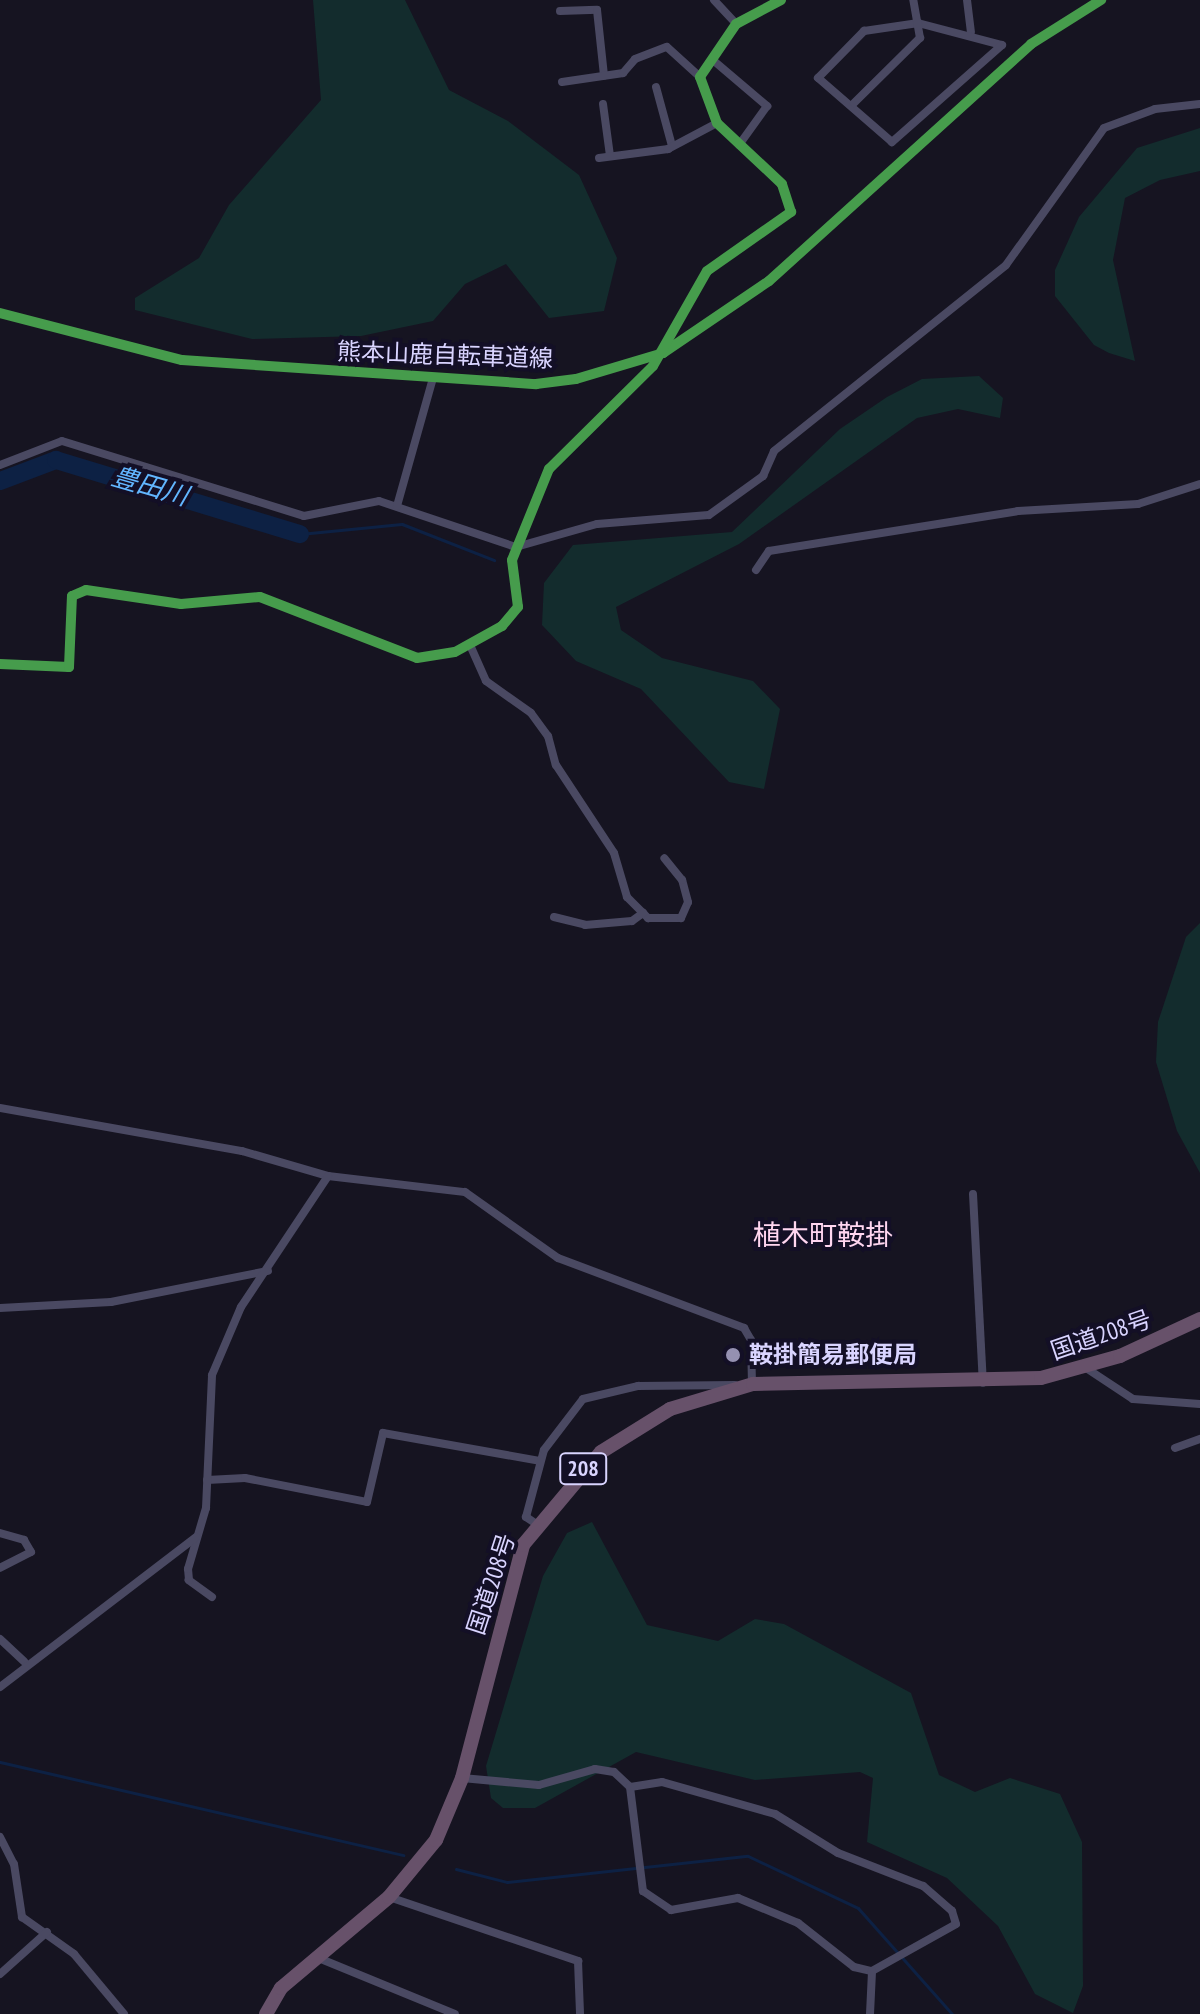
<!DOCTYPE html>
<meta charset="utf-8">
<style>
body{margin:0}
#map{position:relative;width:1200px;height:2014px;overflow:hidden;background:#161421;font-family:"PT Sans Narrow","Noto Sans JP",sans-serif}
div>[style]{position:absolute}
.green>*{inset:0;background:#132c2d}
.stream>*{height:3px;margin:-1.5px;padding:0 1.5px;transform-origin:1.5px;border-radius:1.5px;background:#0d2144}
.river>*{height:18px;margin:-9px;padding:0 9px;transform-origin:9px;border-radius:9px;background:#0d2144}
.street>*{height:8px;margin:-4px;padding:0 4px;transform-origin:4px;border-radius:4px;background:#4a4962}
.highway>*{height:14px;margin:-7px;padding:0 7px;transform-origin:7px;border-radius:7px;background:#67516a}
.cycleway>*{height:10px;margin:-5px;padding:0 5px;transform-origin:5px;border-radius:5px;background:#469c4c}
.dots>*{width:22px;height:22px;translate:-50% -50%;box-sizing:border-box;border:4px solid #130f26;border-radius:50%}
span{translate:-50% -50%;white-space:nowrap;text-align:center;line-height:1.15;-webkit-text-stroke:8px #130f26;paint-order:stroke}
.shield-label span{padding:2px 6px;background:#130f26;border:2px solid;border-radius:6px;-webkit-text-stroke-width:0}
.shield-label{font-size:22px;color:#d9d4ff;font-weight:700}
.street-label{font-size:24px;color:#d9d4ff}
.poi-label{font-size:24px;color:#d9d4ff;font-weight:700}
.left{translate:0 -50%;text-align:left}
.water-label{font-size:26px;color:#62b6ff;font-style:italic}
.quarter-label{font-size:28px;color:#ffd6f0}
</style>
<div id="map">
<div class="green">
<div style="clip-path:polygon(313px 0,405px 0,449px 90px,508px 121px,579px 175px,617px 258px,604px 311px,549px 318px,506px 264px,465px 284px,433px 321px,361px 336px,252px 339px,135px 310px,135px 298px,199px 258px,229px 205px,321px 100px)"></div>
<div style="clip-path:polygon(1200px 128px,1200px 171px,1160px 180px,1125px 198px,1113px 260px,1135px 361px,1109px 353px,1094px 345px,1055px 296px,1055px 270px,1079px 217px,1137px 148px)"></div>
<div style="clip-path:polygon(979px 376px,1003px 398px,1000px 418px,958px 409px,917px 418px,739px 544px,616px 607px,621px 630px,662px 658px,753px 681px,780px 709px,764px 789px,729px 782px,641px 689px,576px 661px,542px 625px,544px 583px,573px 545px,732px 532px,840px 429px,887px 397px,922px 379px)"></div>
<div style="clip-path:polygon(1200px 923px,1200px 1173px,1177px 1131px,1156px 1062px,1158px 1022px,1186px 937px)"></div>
<div style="clip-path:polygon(592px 1522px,647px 1625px,718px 1641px,755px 1619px,784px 1624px,911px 1693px,939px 1775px,975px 1792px,1010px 1778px,1060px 1794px,1082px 1842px,1083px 1986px,1073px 2013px,1035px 1994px,998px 1926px,947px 1878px,867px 1842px,873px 1778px,860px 1772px,755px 1780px,636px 1752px,535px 1808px,503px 1808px,491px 1798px,486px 1766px,543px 1576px,567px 1533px)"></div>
</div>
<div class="stream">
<div style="left:300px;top:534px;width:102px;rotate:-5.6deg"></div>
<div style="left:402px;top:524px;width:99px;rotate:21.4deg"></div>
<div style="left:0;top:1762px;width:414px;rotate:13deg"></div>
<div style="left:456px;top:1869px;width:53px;rotate:14.3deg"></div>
<div style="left:507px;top:1882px;width:242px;rotate:-6.2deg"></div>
<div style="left:748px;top:1856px;width:122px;rotate:25.3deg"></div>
<div style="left:858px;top:1908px;width:142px;rotate:48.4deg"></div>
</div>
<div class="river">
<div style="left:0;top:481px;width:60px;rotate:-20.6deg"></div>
<div style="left:56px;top:460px;width:255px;rotate:16.9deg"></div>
</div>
<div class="street">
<div style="left:714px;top:0;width:33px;rotate:47deg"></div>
<div style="left:967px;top:0;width:32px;rotate:83deg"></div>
<div style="left:560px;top:11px;width:37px;rotate:-2deg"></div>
<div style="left:597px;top:10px;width:66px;rotate:83.9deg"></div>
<div style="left:918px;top:23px;width:87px;rotate:14.7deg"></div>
<div style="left:1002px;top:45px;width:147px;rotate:138.6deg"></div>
<div style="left:892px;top:142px;width:98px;rotate:-139.1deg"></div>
<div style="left:818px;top:78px;width:66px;rotate:-45.6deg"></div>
<div style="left:864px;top:31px;width:55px;rotate:-8.4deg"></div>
<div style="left:714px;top:61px;width:70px;rotate:40.3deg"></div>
<div style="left:767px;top:106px;width:48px;rotate:125.7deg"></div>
<div style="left:562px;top:82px;width:62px;rotate:-8.4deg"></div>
<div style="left:623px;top:73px;width:18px;rotate:-49deg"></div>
<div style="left:635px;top:59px;width:34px;rotate:-21deg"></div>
<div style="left:667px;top:47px;width:45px;rotate:42.3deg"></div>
<div style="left:656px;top:87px;width:61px;rotate:74.8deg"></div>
<div style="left:854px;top:103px;width:93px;rotate:-44.6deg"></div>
<div style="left:920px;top:38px;width:39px;rotate:-100deg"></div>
<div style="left:603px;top:104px;width:52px;rotate:82.3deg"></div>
<div style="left:599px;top:158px;width:70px;rotate:-7.4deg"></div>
<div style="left:668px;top:149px;width:55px;rotate:-28deg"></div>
<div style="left:0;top:465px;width:66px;rotate:-21.2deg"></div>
<div style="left:62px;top:441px;width:253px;rotate:17.2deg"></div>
<div style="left:304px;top:516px;width:76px;rotate:-11.3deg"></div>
<div style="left:379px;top:501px;width:145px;rotate:18.6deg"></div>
<div style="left:516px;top:547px;width:84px;rotate:-15.9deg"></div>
<div style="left:597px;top:524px;width:112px;rotate:-4.6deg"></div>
<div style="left:709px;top:515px;width:67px;rotate:-35.8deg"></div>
<div style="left:763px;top:476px;width:27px;rotate:-66deg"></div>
<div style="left:774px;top:451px;width:297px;rotate:-38.7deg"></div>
<div style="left:1006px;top:265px;width:168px;rotate:-54.4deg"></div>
<div style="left:1104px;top:128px;width:54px;rotate:-20.4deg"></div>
<div style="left:1155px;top:109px;width:45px;rotate:-6.3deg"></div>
<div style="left:397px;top:506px;width:133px;rotate:-74.3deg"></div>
<div style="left:756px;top:570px;width:23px;rotate:-56deg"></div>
<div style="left:769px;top:551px;width:252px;rotate:-9.1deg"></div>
<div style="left:1018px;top:511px;width:120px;rotate:-3.3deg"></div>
<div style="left:1138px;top:504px;width:65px;rotate:-17.9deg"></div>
<div style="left:470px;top:645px;width:39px;rotate:66deg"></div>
<div style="left:486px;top:681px;width:55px;rotate:35.4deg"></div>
<div style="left:531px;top:713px;width:29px;rotate:54deg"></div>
<div style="left:548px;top:736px;width:30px;rotate:75deg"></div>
<div style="left:556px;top:765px;width:105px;rotate:56.6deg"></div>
<div style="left:614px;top:853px;width:46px;rotate:73.5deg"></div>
<div style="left:627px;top:897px;width:30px;rotate:45deg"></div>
<div style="left:648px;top:918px;width:33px"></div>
<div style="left:681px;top:918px;width:17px;rotate:-66deg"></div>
<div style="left:688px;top:902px;width:23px;rotate:-105deg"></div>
<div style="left:682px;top:880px;width:28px;rotate:-129deg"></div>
<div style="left:0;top:664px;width:69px;rotate:2.5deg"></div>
<div style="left:69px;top:667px;width:71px;rotate:-87.6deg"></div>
<div style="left:72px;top:596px;width:15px;rotate:-23deg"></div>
<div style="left:86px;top:590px;width:96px;rotate:8.4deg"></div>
<div style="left:181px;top:604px;width:79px;rotate:-5.1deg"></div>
<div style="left:260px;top:597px;width:168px;rotate:21.2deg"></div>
<div style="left:417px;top:658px;width:38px;rotate:-9deg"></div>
<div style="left:455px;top:652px;width:54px;rotate:-29deg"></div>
<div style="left:502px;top:626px;width:25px;rotate:-50deg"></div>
<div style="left:518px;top:607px;width:47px;rotate:-97.3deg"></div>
<div style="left:512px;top:560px;width:98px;rotate:-67.9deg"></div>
<div style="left:549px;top:469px;width:146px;rotate:-44.7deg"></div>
<div style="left:653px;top:366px;width:109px;rotate:-60.4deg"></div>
<div style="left:707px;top:271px;width:103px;rotate:-35.1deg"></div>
<div style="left:791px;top:212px;width:29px;rotate:-108deg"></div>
<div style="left:782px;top:184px;width:89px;rotate:-136.8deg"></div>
<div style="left:717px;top:123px;width:49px;rotate:-110.3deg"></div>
<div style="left:700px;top:77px;width:64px;rotate:-55.8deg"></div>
<div style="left:736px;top:24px;width:51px;rotate:-28.1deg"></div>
<div style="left:554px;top:917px;width:32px;rotate:14deg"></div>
<div style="left:585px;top:925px;width:47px;rotate:-4.9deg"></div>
<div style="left:632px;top:921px;width:14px;rotate:-36deg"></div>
<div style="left:0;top:1108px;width:246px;rotate:10.1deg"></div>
<div style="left:242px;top:1151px;width:90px;rotate:16.2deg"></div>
<div style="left:328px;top:1176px;width:138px;rotate:6.7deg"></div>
<div style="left:465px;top:1192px;width:114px;rotate:35.4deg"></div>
<div style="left:558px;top:1258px;width:199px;rotate:20.6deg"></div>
<div style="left:744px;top:1328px;width:14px;rotate:60deg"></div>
<div style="left:751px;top:1340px;width:44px;rotate:88.7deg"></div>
<div style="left:973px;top:1194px;width:189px;rotate:87deg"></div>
<div style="left:0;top:1308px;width:111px;rotate:-3.1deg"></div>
<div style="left:111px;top:1302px;width:160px;rotate:-11.2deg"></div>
<div style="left:1086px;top:1368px;width:56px;rotate:33.4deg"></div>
<div style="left:1133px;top:1399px;width:67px;rotate:4.3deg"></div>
<div style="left:1175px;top:1448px;width:27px;rotate:-20deg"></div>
<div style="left:207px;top:1480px;width:38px;rotate:-3deg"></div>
<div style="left:245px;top:1478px;width:124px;rotate:11.1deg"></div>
<div style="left:367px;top:1502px;width:71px;rotate:-76.9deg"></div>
<div style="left:383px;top:1433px;width:159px;rotate:10.1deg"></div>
<div style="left:535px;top:1523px;width:11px;rotate:-146deg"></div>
<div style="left:526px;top:1517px;width:69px;rotate:-75deg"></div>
<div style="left:544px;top:1450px;width:64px;rotate:-52.6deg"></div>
<div style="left:583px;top:1399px;width:57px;rotate:-13.3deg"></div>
<div style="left:638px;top:1386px;width:97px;rotate:-0.6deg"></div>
<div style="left:0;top:1533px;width:25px;rotate:16deg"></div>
<div style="left:24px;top:1540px;width:14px;rotate:60deg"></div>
<div style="left:31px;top:1552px;width:35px;rotate:153deg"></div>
<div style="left:212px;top:1597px;width:29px;rotate:-144deg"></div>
<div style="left:189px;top:1580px;width:11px;rotate:-95deg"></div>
<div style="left:188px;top:1569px;width:64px;rotate:-73.6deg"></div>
<div style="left:206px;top:1508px;width:133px;rotate:-87.4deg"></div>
<div style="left:212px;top:1375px;width:74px;rotate:-66.9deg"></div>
<div style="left:241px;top:1307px;width:157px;rotate:-56.4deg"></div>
<div style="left:0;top:1639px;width:33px;rotate:43deg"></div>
<div style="left:0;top:1687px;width:247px;rotate:-37.4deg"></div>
<div style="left:462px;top:1778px;width:77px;rotate:5.2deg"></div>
<div style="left:539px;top:1785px;width:58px;rotate:-15.9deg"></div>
<div style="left:595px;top:1769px;width:19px;rotate:9deg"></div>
<div style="left:614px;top:1772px;width:22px;rotate:43deg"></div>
<div style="left:630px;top:1787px;width:105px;rotate:82.9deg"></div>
<div style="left:643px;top:1891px;width:34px;rotate:34deg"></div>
<div style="left:671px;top:1910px;width:68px;rotate:-10.2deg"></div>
<div style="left:738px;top:1898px;width:65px;rotate:22.6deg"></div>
<div style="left:798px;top:1923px;width:71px;rotate:38.2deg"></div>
<div style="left:854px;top:1967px;width:18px;rotate:13deg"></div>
<div style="left:872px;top:1971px;width:96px;rotate:-29.2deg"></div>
<div style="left:956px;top:1924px;width:14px;rotate:-107deg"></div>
<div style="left:952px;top:1911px;width:38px;rotate:-139deg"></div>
<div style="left:923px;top:1886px;width:91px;rotate:-158.8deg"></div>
<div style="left:838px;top:1853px;width:74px;rotate:-148.2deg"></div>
<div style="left:775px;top:1814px;width:117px;rotate:-164.2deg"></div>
<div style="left:662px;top:1782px;width:32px;rotate:171deg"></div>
<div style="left:0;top:1837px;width:30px;rotate:63deg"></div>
<div style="left:14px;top:1864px;width:54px;rotate:81.4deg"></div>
<div style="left:22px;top:1917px;width:64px;rotate:35.4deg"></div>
<div style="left:74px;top:1954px;width:78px;rotate:50.2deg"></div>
<div style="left:389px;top:1897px;width:200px;rotate:18.7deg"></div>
<div style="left:578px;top:1961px;width:53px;rotate:87.8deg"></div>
<div style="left:316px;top:1957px;width:150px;rotate:22.3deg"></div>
<div style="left:0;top:1974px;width:63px;rotate:-41.8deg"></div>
<div style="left:870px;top:2014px;width:43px;rotate:-87.3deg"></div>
</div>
<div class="highway">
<div style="left:266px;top:2014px;width:30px;rotate:-60deg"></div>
<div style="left:281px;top:1988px;width:141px;rotate:-40.1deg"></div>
<div style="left:389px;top:1897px;width:74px;rotate:-50.5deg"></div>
<div style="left:436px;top:1840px;width:67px;rotate:-67.2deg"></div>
<div style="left:462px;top:1778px;width:241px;rotate:-75.3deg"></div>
<div style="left:523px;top:1545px;width:121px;rotate:-50deg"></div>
<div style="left:601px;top:1452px;width:81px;rotate:-31.9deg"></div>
<div style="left:670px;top:1409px;width:87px;rotate:-16.8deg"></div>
<div style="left:753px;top:1384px;width:288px;rotate:-1.2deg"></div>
<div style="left:1041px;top:1378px;width:82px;rotate:-15.6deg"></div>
<div style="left:1120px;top:1356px;width:88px;rotate:-24.8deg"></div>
</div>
<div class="cycleway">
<div style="left:0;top:313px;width:188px;rotate:14.5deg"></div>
<div style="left:182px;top:360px;width:355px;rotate:3.9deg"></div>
<div style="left:536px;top:384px;width:40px;rotate:-7.1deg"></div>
<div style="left:576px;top:379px;width:91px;rotate:-16.6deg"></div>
<div style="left:663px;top:353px;width:128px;rotate:-34.2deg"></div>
<div style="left:769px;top:281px;width:353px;rotate:-42.1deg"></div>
<div style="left:1031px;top:44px;width:83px;rotate:-32.2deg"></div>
<div style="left:0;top:664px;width:69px;rotate:2.5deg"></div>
<div style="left:69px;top:667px;width:71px;rotate:-87.6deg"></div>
<div style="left:72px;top:596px;width:15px;rotate:-23deg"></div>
<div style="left:86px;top:590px;width:96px;rotate:8.4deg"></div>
<div style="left:181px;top:604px;width:79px;rotate:-5.1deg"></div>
<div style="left:260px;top:597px;width:168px;rotate:21.2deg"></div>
<div style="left:417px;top:658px;width:38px;rotate:-9deg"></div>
<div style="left:455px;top:652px;width:54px;rotate:-29deg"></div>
<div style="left:502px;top:626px;width:25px;rotate:-50deg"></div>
<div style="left:518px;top:607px;width:47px;rotate:-97.3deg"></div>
<div style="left:512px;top:560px;width:98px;rotate:-67.9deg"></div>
<div style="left:549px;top:469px;width:146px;rotate:-44.7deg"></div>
<div style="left:653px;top:366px;width:109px;rotate:-60.4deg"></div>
<div style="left:707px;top:271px;width:103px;rotate:-35.1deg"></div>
<div style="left:791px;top:212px;width:29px;rotate:-108deg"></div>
<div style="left:782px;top:184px;width:89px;rotate:-136.8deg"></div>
<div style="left:717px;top:123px;width:49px;rotate:-110.3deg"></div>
<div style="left:700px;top:77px;width:64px;rotate:-55.8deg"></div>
<div style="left:736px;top:24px;width:51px;rotate:-28.1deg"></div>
</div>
<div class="dots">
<div style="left:733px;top:1355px;background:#9591b1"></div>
</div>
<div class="shield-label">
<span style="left:583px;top:1469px">208</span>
</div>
<div class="street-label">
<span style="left:445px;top:355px;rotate:2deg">熊本山鹿自転車道線</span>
<span style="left:1101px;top:1335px;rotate:-19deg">国道208号</span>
<span style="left:491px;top:1584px;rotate:-72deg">国道208号</span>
</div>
<div class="poi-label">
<span class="left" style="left:749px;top:1355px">鞍掛簡易郵便局</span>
</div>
<div class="water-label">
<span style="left:150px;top:486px;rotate:16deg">豊田川</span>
</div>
<div class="quarter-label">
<span style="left:823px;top:1235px">植木町鞍掛</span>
</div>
</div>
